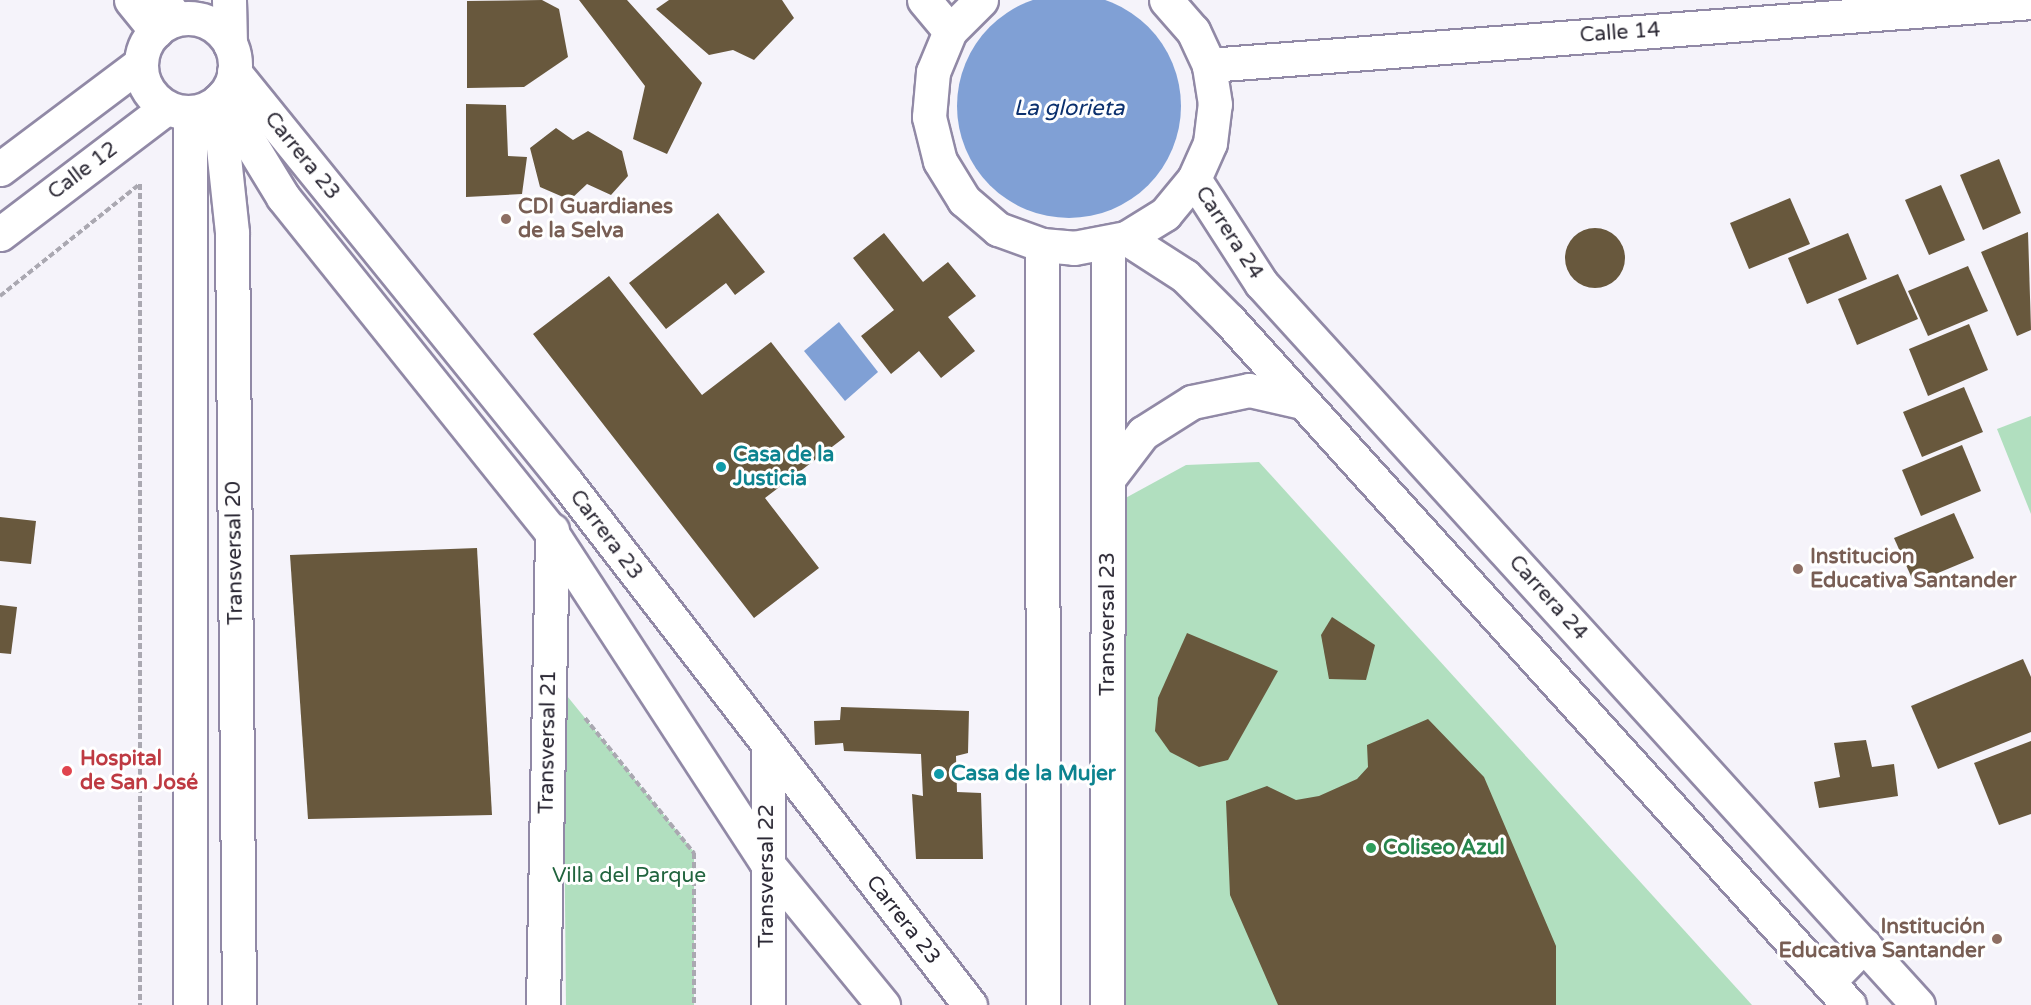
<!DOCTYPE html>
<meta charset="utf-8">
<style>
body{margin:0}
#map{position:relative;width:2031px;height:1005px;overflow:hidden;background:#f5f3fa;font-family:"Varela Round",sans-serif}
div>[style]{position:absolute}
.green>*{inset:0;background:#b1dfbf}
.water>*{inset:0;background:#80a0d5}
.round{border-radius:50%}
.building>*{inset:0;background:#68583d}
.path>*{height:4px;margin-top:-2px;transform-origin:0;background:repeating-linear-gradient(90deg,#aaa8b1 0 6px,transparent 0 9px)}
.roads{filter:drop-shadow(2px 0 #9189a6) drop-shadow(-2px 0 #9189a6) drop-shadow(0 2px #9189a6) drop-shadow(0 -2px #9189a6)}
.street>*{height:33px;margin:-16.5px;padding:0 16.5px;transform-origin:16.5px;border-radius:16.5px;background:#fff}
.secondary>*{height:33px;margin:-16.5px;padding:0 16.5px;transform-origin:16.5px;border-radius:16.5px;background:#fff}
.secondary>.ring{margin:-16.5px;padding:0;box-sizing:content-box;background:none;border:33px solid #fff;border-radius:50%}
.dots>*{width:16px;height:16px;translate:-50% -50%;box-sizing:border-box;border:3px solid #fff;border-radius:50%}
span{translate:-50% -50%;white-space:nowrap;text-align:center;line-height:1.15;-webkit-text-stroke:6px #fff;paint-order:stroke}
.street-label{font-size:21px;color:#2a2733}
.education-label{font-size:21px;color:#785e54;font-weight:700}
.left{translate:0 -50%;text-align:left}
.right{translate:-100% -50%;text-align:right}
.culture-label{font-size:21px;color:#0d838f;font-weight:700}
.health-label{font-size:21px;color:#be3a42;font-weight:700}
.leisure-label{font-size:21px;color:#27864d;font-weight:700}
.park-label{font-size:21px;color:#21643e}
.water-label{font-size:22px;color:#0b306e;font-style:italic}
</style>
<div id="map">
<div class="green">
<div style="clip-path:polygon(2031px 416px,2031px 514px,1997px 429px)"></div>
<div style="clip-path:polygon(1259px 462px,1752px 1005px,1102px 1005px,1109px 507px,1186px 465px)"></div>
<div style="clip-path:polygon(563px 691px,694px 852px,694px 1005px,566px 1005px)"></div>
</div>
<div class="water">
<div class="round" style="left:957px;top:-6px;width:224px;height:224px"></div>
<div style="clip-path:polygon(839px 322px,878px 372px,845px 401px,804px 351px)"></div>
</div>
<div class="building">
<div style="clip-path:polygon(542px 0,559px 9px,568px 57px,524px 87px,467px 88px,467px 1px)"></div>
<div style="clip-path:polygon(579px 0,627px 0,702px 83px,667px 154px,633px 139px,645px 86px)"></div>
<div style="clip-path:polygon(669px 0,782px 0,794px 18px,754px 60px,733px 50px,709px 55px,656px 9px)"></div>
<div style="clip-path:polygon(466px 104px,506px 105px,508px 156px,527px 157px,522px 194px,466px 197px)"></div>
<div style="clip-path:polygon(556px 128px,573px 140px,588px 131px,622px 151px,628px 176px,611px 195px,587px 184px,570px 200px,540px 187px,530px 148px)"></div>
<div style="clip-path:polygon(1999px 159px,2021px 213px,1983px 230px,1960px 175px)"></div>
<div style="clip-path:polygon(1941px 185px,1965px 240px,1929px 255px,1905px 200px)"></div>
<div style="clip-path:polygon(1790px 198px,1810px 244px,1749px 269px,1730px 223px)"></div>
<div style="clip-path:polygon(718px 213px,765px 272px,735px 295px,726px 283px,666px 329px,629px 283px)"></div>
<div class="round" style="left:1565px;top:228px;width:60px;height:60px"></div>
<div style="clip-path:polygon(2028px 232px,2031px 330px,2017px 336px,1981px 252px)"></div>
<div style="clip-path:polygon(884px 233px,923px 282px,948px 262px,976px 296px,948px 317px,975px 351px,941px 378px,919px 351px,891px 374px,861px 336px,894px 310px,853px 258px)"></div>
<div style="clip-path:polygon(1848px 233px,1867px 279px,1807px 304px,1788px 258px)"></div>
<div style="clip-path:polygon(1968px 266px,1988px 311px,1928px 336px,1908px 291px)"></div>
<div style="clip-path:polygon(1898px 274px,1918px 319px,1857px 345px,1838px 299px)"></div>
<div style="clip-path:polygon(609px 276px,702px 395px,771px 342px,845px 437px,765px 498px,819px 568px,754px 618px,533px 334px)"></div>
<div style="clip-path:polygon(1969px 324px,1988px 370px,1928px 396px,1909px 349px)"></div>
<div style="clip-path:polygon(1964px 387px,1983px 432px,1922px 457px,1903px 412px)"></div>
<div style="clip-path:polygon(1962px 445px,1981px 491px,1921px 516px,1902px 470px)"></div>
<div style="clip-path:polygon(1954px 513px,1974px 558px,1914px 583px,1894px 538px)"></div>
<div style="clip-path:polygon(0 517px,36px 521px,31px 564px,0 561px)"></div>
<div style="clip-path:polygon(477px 548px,492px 815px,308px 819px,290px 555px)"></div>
<div style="clip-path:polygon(0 605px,17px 607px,11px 654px,0 653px)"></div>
<div style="clip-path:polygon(1332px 617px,1375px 645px,1366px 680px,1329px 679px,1321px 635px)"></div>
<div style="clip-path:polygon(1187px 633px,1278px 671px,1228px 760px,1199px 767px,1170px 752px,1155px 731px,1158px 698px)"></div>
<div style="clip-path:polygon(2023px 659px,2031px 677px,2031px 732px,1938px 769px,1911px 706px)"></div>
<div style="clip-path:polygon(841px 707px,969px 711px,968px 753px,956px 756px,957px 792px,981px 793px,983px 859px,916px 859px,912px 794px,923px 796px,921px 754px,844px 751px,843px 743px,815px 745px,814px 721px,840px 720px)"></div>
<div style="clip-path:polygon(1428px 719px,1484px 777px,1556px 946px,1556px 1005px,1278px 1005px,1230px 895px,1226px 801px,1267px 786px,1296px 800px,1319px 796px,1357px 779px,1368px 767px,1367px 745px)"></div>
<div style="clip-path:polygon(1866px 740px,1872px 767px,1894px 764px,1898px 796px,1819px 808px,1814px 782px,1840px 777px,1834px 743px)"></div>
<div style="clip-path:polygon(2031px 741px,2031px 814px,1999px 825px,1974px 763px)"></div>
</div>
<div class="path">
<div style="left:0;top:296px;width:179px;rotate:-38.7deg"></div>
<div style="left:140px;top:184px;width:821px;rotate:90deg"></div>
<div style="left:585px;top:718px;width:174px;rotate:51.1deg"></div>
<div style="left:694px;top:853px;width:152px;rotate:90deg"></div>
</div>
<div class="roads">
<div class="street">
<div style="left:131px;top:0;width:40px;rotate:51deg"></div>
<div style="left:163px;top:0;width:23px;rotate:56deg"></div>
<div style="left:924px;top:0;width:40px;rotate:50deg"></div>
<div style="left:981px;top:0;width:44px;rotate:135deg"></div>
<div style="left:950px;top:31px;width:44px;rotate:112.5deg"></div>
<div style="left:933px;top:72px;width:45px;rotate:95.1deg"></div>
<div style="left:929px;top:117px;width:45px;rotate:76deg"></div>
<div style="left:940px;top:161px;width:46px;rotate:58.4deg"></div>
<div style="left:964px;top:200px;width:45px;rotate:40.5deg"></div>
<div style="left:998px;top:229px;width:47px;rotate:20deg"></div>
<div style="left:1042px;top:245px;width:32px;rotate:5deg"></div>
<div style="left:1074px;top:248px;width:53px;rotate:-10.9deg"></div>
<div style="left:1126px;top:238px;width:46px;rotate:-31.6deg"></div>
<div style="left:1165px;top:214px;width:45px;rotate:-50.4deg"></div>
<div style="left:1194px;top:179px;width:39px;rotate:-66deg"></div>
<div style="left:1210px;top:143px;width:39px;rotate:-83deg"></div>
<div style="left:1215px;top:104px;width:39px;rotate:-99deg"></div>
<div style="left:1209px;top:65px;width:38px;rotate:-115deg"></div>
<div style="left:1193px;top:31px;width:41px;rotate:-131.1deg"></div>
<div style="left:1209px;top:65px;width:824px;rotate:-4.38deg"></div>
<div style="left:234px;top:72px;width:528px;rotate:51deg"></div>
<div style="left:566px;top:482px;width:661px;rotate:52.32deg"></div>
<div style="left:222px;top:97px;width:117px;rotate:58.6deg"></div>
<div style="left:283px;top:197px;width:429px;rotate:51.3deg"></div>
<div style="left:551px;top:532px;width:394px;rotate:56.9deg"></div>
<div style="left:766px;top:862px;width:185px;rotate:50.7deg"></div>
<div style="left:1042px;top:245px;width:760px;rotate:89.92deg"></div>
<div style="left:1108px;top:479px;width:58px;rotate:-52.7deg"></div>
<div style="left:1143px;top:433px;width:58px;rotate:-32.3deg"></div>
<div style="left:1192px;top:402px;width:58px;rotate:-11.9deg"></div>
<div style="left:1249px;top:390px;width:54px;rotate:12.8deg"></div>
<div style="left:1828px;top:982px;width:52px;rotate:-45.8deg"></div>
<div style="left:543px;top:1005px;width:475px;rotate:-88.9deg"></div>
<div style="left:768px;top:1005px;width:257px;rotate:-90deg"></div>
<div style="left:1107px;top:1005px;width:761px;rotate:-89.92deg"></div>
</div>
<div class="secondary">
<div style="left:229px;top:0;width:44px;rotate:88.7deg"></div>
<div class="ring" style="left:141px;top:18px;width:61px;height:61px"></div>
<div style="left:218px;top:101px;width:133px;rotate:83.9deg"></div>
<div style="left:232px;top:233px;width:772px;rotate:89.48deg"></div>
<div style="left:0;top:169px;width:175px;rotate:-36.9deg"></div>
<div style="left:1194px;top:179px;width:124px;rotate:57.2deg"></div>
<div style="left:1261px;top:283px;width:976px;rotate:47.7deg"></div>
<div style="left:0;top:234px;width:208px;rotate:-37.2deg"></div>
<div style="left:1126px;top:238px;width:70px;rotate:32.8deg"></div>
<div style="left:1185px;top:276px;width:62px;rotate:45deg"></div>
<div style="left:1229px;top:320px;width:924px;rotate:47.85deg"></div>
<div style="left:190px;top:1005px;width:893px;rotate:-90deg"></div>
</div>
</div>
<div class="dots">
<div style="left:506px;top:219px;background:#8d6e63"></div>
<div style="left:721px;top:467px;background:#0f9aa8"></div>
<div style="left:1798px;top:569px;background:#8d6e63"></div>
<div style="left:67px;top:771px;background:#e0444e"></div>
<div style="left:939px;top:774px;background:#0f9aa8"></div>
<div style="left:1371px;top:848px;background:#2e9e5b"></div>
<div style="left:1997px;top:939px;background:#8d6e63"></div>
</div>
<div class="street-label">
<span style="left:1620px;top:33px;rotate:-4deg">Calle 14</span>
<span style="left:302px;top:156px;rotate:51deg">Carrera 23</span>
<span style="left:83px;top:171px;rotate:-37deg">Calle 12</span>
<span style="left:1229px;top:233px;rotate:57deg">Carrera 24</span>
<span style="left:606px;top:535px;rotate:53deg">Carrera 23</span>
<span style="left:235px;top:553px;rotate:-91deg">Transversal 20</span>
<span style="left:1548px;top:598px;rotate:48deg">Carrera 24</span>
<span style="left:1108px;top:624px;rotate:-90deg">Transversal 23</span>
<span style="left:548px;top:742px;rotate:-89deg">Transversal 21</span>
<span style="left:767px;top:876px;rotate:-90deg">Transversal 22</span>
<span style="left:903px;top:920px;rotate:52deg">Carrera 23</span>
</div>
<div class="education-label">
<span class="left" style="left:518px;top:219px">CDI Guardianes<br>de la Selva</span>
<span class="left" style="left:1810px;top:569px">Institucion<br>Educativa Santander</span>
<span class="right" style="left:1985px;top:939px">Institución<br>Educativa Santander</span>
</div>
<div class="culture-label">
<span class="left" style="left:733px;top:467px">Casa de la<br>Justicia</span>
<span class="left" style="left:951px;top:774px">Casa de la Mujer</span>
</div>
<div class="health-label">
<span class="left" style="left:80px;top:771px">Hospital<br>de San José</span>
</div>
<div class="leisure-label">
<span class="left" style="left:1383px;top:848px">Coliseo Azul</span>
</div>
<div class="park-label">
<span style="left:629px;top:876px">Villa del Parque</span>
</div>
<div class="water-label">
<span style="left:1069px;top:109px">La glorieta</span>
</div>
</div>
